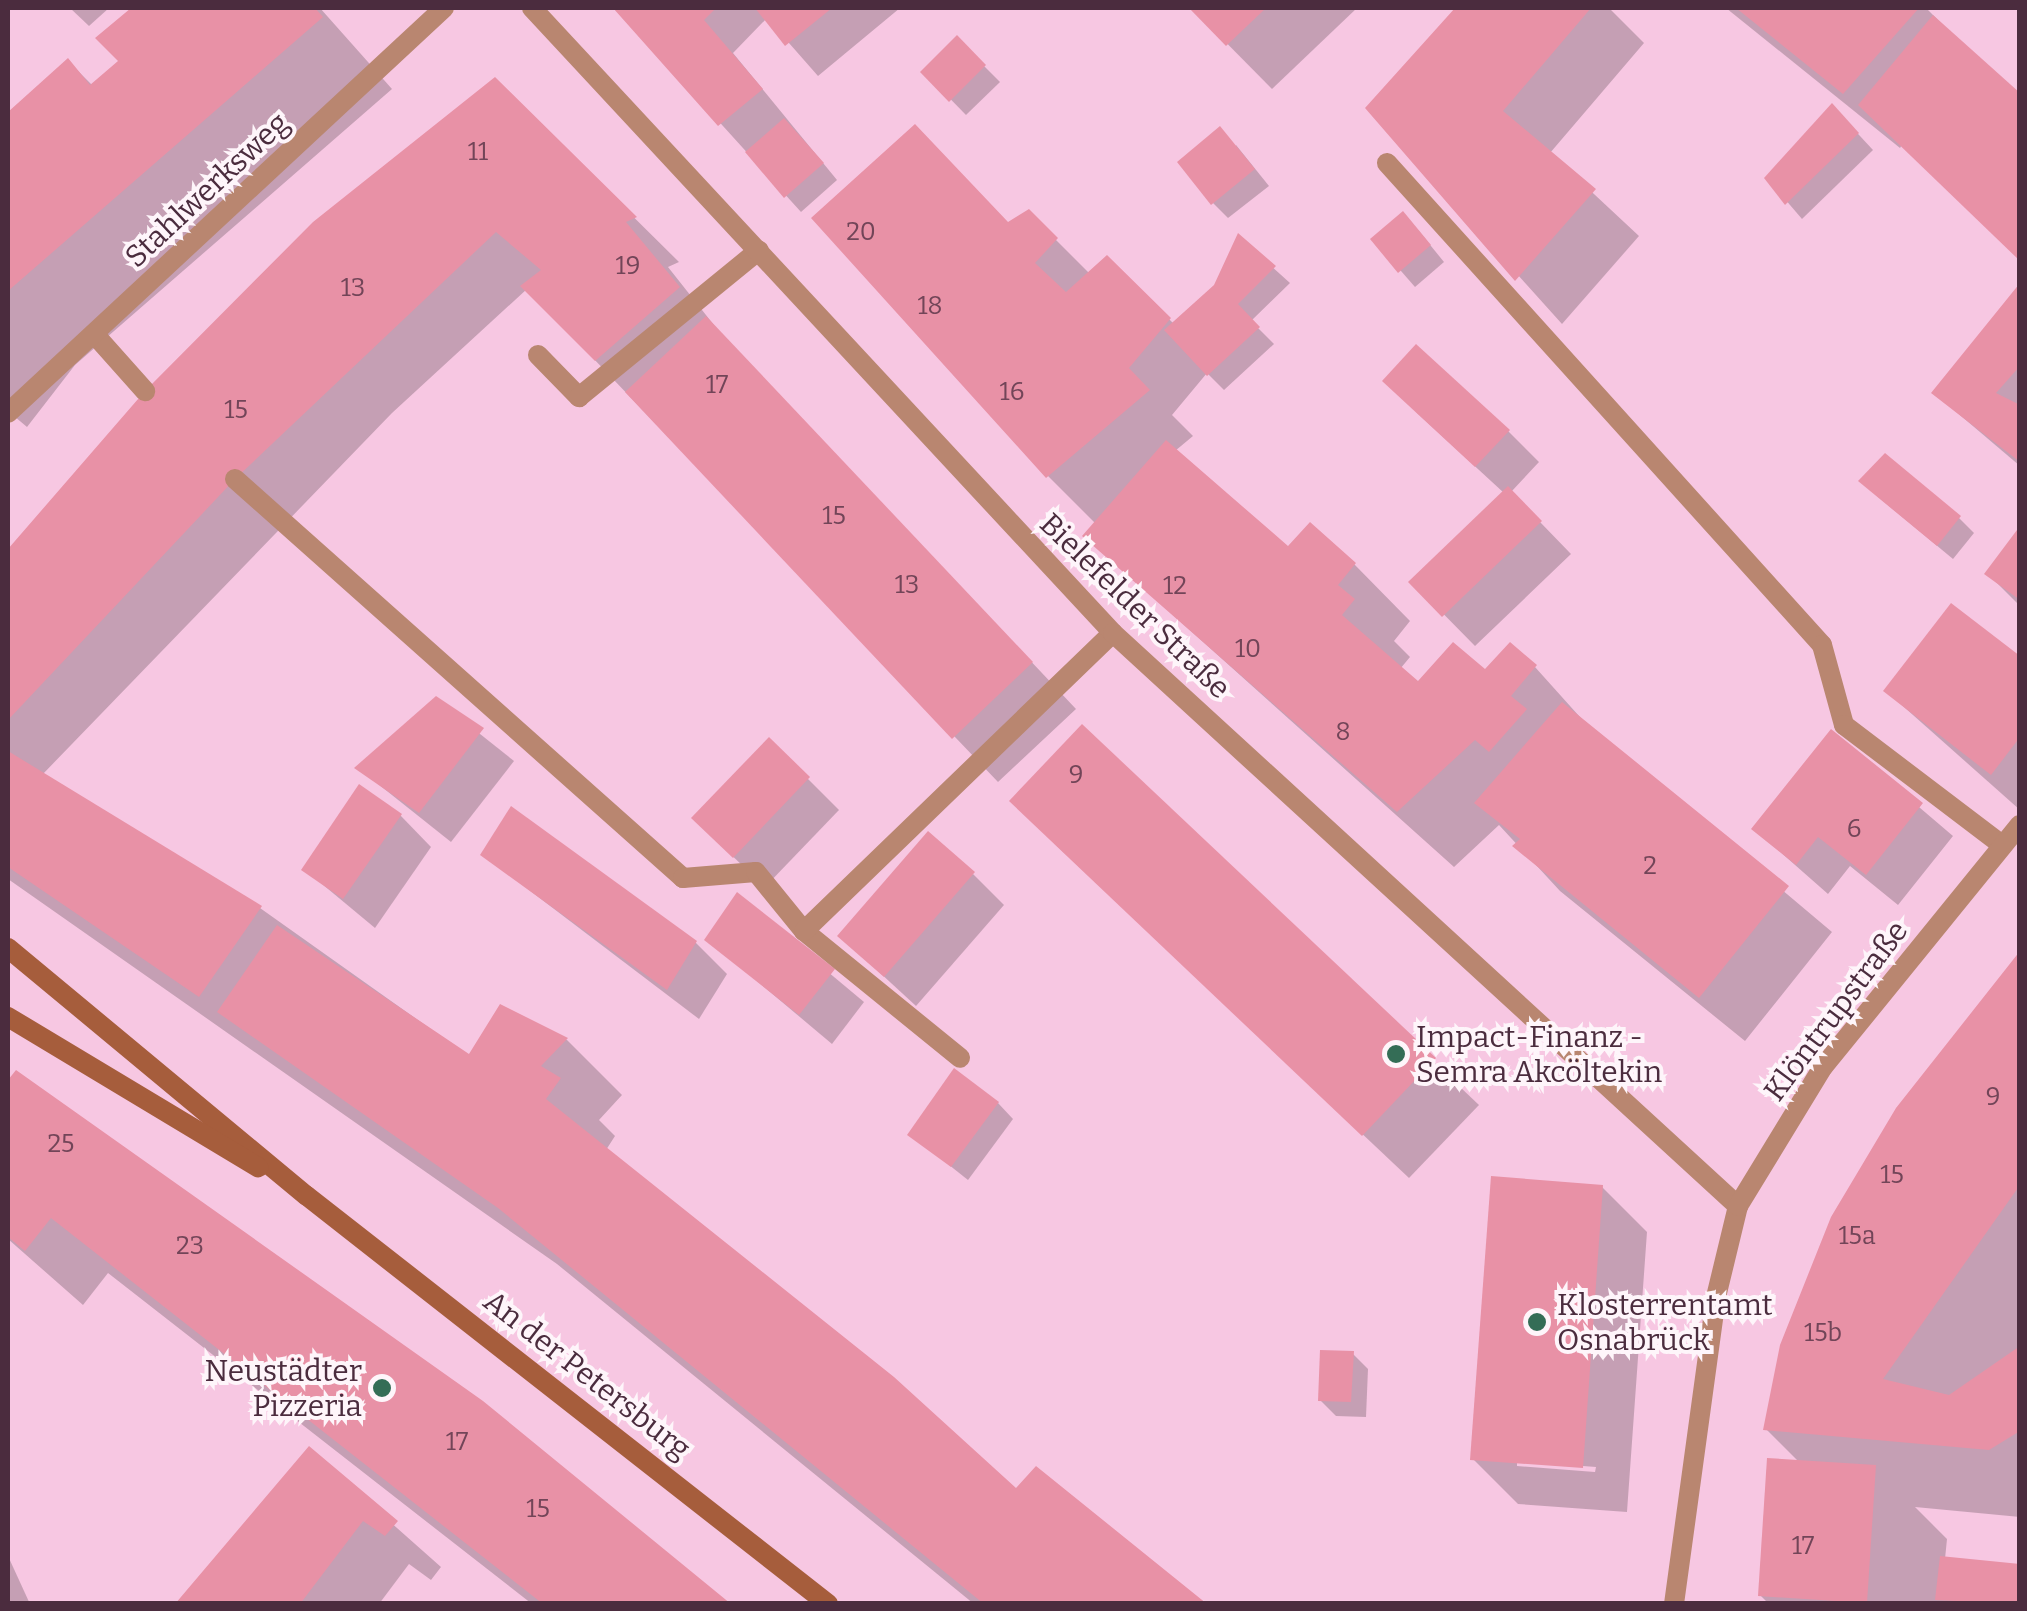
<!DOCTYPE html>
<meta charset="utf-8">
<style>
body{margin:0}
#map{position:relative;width:2027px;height:1611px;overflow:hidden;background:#f7c7e2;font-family:Bitter,serif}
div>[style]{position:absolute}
.shadow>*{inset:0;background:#0003}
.building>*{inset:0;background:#e891a6}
.service>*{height:20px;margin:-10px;padding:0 10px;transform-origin:10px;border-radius:10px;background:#b98670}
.minor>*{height:20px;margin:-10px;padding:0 10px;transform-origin:10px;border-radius:10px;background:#b98670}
.secondary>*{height:20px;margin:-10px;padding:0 10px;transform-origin:10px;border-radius:10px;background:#a65d3c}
.dots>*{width:28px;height:28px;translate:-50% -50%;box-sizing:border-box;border:5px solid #fef5fa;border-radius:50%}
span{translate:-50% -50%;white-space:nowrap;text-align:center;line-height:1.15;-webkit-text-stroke:8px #fef5fa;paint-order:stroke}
.number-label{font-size:25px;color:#724558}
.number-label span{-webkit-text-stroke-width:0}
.street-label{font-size:30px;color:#4b2c3e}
.poi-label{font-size:30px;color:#4b2c3e}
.left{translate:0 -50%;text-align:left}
.right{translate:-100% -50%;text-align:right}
.frame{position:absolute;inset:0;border:10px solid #4b2c3e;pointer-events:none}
</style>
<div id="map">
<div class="shadow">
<div style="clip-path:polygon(70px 8px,109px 8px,89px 26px)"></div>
<div style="clip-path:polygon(134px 8px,320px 8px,392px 89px,75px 365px,27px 427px,8px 411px,8px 116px,68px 61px,93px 86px,122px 61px,99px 38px)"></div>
<div style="clip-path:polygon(616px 8px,900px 8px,818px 76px,767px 18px,733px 53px,837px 180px,801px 212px)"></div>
<div style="clip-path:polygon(1192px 8px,1357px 8px,1272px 89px)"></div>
<div style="clip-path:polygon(1458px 8px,1609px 8px,1644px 43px,1550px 153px,1639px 236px,1562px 324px,1368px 108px)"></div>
<div style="clip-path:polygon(1726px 8px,1926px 8px,1964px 46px,1900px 148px)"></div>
<div style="clip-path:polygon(957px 39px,1000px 82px,966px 115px,924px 72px)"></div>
<div style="clip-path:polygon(495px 80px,679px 262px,668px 267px,721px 334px,1076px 709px,998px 782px,527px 289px,392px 413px,42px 775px,260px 908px,470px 1057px,501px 1008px,567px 1040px,622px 1095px,599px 1120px,615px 1136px,606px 1150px,1016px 1492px,1203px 1604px,974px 1604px,557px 1264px,8px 879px,8px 552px,147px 392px)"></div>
<div style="clip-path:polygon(1847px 122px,1873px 150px,1802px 219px,1767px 178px)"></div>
<div style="clip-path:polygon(1236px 145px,1269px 186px,1228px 218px,1213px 203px)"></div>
<div style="clip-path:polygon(1028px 212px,1090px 274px,1107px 258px,1174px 324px,1216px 286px,1239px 237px,1290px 283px,1251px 321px,1274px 344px,1224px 390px,1207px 373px,1172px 415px,1193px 436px,1175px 451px,1288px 550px,1310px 526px,1355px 565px,1410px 621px,1394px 641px,1410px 657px,1400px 669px,1418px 685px,1535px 667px,1588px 726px,1832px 932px,1745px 1041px,1560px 891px,1499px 825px,1454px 867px,1085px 536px,1096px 524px,1048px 476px,1009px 224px)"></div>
<div style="clip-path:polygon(1418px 230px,1444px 262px,1415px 287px,1373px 239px)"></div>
<div style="clip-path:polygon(2020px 287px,2020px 466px,1934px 393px)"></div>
<div style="clip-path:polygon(1416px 412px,1508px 431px,1539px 462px,1511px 492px,1571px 554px,1475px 646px,1412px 582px,1504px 493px)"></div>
<div style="clip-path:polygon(1877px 496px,1959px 518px,1974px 533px,1953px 559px)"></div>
<div style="clip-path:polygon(2020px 530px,2020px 606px,1987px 573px)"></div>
<div style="clip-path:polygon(2020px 659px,2020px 810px,1886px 691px)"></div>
<div style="clip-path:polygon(436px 699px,514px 761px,451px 842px,358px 768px)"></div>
<div style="clip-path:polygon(1082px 727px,1479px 1105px,1409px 1178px,1057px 846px)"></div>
<div style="clip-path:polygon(1831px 732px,1953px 836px,1898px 905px,1850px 866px,1828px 894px,1754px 829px)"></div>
<div style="clip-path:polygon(769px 740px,839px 810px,765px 887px,725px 849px)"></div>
<div style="clip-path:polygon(400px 815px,431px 847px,375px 928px,304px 869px)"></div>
<div style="clip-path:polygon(483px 855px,696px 943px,727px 974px,699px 1019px)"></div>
<div style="clip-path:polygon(973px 874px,1004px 905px,916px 1006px,840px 936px)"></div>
<div style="clip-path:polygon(737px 896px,864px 1002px,832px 1044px,707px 939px)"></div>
<div style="clip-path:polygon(2020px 955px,2020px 1517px,1915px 1507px,1947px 1539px,1945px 1559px,2020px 1604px,1769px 1604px,1760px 1595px,1799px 1462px,1766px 1429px)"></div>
<div style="clip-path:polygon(16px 1073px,727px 1604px,532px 1604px,108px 1273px,83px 1305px,8px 1239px,8px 1084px)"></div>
<div style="clip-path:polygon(998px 1103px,1013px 1119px,968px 1180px,910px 1134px)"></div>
<div style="clip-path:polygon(evenodd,1602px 1187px,1647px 1232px,1627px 1512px,1518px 1504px,1473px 1459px,1602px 1187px,1517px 1461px,1596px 1467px,1595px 1472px,1517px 1466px,1517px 1461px)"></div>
<div style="clip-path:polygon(1353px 1354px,1368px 1369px,1366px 1417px,1336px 1416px,1320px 1400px)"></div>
<div style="clip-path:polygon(309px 1450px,441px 1567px,431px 1580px,409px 1564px,379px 1604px,179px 1604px)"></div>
<div style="clip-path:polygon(8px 1556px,30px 1604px,8px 1604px)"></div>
</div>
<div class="building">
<div style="clip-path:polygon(131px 8px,315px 8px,323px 17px,8px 291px,8px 112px,68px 58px,90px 85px,118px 61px,95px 38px)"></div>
<div style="clip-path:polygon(613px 8px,716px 8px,704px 20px,763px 89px,718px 126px)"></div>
<div style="clip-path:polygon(755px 8px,832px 8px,785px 46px)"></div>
<div style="clip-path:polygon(1189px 8px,1266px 8px,1226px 46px)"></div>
<div style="clip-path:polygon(1455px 8px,1591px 8px,1503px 111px,1596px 189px,1515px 281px,1365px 108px)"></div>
<div style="clip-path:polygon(1736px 8px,1919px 8px,1843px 94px)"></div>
<div style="clip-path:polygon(1933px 15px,2020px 93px,2020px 261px,1858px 105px)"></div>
<div style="clip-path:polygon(957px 35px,986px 65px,949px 102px,920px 72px)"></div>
<div style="clip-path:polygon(495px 77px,637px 217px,626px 222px,680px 287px,595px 361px,520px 286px,541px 270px,496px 232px,235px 479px,8px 720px,8px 549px,145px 391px,313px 222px)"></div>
<div style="clip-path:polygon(1832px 103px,1859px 133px,1785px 205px,1764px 178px)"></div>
<div style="clip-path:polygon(784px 118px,824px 163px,784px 198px,745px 152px)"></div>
<div style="clip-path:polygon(915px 124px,1008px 222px,1029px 209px,1058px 238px,1035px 263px,1066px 292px,1107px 255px,1171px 318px,1129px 368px,1150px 390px,1046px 478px,811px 218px)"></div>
<div style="clip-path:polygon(1220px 126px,1255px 169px,1211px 205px,1177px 162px)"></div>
<div style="clip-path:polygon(1403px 211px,1431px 245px,1398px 273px,1370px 239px)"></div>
<div style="clip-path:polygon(1238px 233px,1276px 266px,1238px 304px,1260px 327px,1207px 376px,1164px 330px,1214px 285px)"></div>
<div style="clip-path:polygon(2020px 283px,2020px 366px,1996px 393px,2020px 405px,2020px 462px,1931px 393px)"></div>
<div style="clip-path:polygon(706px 316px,1033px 662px,952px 739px,625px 392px)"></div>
<div style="clip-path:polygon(1416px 344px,1510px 430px,1475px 467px,1382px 381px)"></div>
<div style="clip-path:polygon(1166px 440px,1288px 546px,1310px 522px,1356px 563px,1338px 585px,1355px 599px,1342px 615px,1418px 681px,1453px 642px,1485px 669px,1510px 642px,1537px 665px,1511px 696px,1527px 709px,1489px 752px,1475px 740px,1397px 812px,1082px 536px)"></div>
<div style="clip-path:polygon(1885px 453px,1961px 516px,1937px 546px,1858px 481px)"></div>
<div style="clip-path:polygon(1508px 486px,1542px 521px,1442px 617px,1408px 582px)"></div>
<div style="clip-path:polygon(2020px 526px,2020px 600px,1984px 574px)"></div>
<div style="clip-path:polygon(1951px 603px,2020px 656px,2020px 737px,1991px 775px,1883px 691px)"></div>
<div style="clip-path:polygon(436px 696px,484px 728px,419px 813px,354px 768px)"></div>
<div style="clip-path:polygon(1562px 702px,1789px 886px,1699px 998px,1512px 846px,1520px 839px,1474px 803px)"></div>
<div style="clip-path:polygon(1082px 724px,1436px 1058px,1362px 1136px,1009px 801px)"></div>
<div style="clip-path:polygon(1831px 729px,1923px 803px,1866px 875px,1818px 837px,1796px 865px,1751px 829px)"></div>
<div style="clip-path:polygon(769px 737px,810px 777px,733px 858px,691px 818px)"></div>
<div style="clip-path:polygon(8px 751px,262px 906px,199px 997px,8px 867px)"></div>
<div style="clip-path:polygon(359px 784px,402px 814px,343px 899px,301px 870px)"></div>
<div style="clip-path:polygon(511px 806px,697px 941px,667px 990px,480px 855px)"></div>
<div style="clip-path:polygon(928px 831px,975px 872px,884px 977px,837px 936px)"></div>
<div style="clip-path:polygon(737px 892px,835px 969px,799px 1015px,704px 940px)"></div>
<div style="clip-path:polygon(277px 925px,469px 1054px,500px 1004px,568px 1038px,541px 1066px,561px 1078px,546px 1099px,894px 1377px,1016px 1488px,1036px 1466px,1207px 1604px,984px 1604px,498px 1208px,217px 1012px)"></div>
<div style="clip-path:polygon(2020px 951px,2020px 1185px,1883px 1379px,1949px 1395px,2020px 1346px,2020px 1431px,1989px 1450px,1763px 1430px,1780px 1345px,1831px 1217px,1896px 1108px)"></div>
<div style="clip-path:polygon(954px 1068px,999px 1102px,951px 1167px,907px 1135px)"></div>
<div style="clip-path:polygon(16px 1070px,483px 1401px,731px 1604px,543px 1604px,51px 1218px,25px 1251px,8px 1237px,8px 1080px)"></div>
<div style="clip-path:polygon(1491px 1176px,1603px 1185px,1583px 1468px,1470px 1460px)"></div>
<div style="clip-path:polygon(1320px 1350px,1354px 1351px,1351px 1402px,1318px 1401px)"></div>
<div style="clip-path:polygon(309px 1446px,398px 1521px,385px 1536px,363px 1521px,300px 1604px,175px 1604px)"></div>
<div style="clip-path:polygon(1767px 1458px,1876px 1465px,1867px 1603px,1758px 1596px)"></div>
<div style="clip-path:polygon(1940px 1556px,2020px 1564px,2020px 1604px,1935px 1600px)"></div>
</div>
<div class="service">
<div style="left:1387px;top:163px;width:649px;rotate:47.93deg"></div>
<div style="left:1822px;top:645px;width:83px;rotate:74.6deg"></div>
<div style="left:1844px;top:725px;width:198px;rotate:37.2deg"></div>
<div style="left:96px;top:336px;width:74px;rotate:48.3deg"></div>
<div style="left:538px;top:355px;width:59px;rotate:45.7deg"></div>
<div style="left:579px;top:397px;width:232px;rotate:-39.2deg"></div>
<div style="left:235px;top:479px;width:600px;rotate:41.69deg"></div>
<div style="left:683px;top:878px;width:73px;rotate:-4.7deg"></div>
<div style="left:756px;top:872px;width:76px;rotate:50.9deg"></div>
<div style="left:804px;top:931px;width:201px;rotate:39.1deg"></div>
<div style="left:804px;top:931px;width:429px;rotate:-44deg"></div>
</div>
<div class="minor">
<div style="left:532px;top:8px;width:853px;rotate:47.09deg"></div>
<div style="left:1113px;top:633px;width:848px;rotate:42.51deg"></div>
<div style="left:8px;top:413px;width:595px;rotate:-42.89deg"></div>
<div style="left:1674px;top:1604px;width:310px;rotate:-82.2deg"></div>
<div style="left:1716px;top:1297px;width:94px;rotate:-76.4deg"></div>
<div style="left:1738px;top:1206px;width:163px;rotate:-58.6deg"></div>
<div style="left:1823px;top:1067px;width:312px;rotate:-50.9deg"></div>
</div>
<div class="secondary">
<div style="left:8px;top:948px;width:388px;rotate:39.7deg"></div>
<div style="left:307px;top:1196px;width:662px;rotate:38.06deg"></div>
<div style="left:8px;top:1017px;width:292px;rotate:31deg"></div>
</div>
<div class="dots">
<div style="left:1396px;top:1054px;background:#346d56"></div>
<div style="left:1537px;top:1322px;background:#346d56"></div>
<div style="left:382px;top:1388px;background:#346d56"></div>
</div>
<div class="number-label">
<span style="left:478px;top:152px">11</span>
<span style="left:861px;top:232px">20</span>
<span style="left:628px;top:266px">19</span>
<span style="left:353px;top:288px">13</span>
<span style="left:930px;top:306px">18</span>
<span style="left:717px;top:385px">17</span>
<span style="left:1012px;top:392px">16</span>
<span style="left:236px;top:410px">15</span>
<span style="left:834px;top:516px">15</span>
<span style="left:907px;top:585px">13</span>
<span style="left:1175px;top:586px">12</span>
<span style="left:1248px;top:649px">10</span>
<span style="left:1343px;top:732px">8</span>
<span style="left:1076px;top:775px">9</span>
<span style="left:1854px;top:829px">6</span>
<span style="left:1650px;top:866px">2</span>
<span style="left:1993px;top:1097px">9</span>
<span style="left:61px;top:1144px">25</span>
<span style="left:1892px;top:1175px">15</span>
<span style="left:1857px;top:1236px">15a</span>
<span style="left:190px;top:1246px">23</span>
<span style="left:1823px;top:1333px">15b</span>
<span style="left:457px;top:1442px">17</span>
<span style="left:538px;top:1509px">15</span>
<span style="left:1803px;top:1546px">17</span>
</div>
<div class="street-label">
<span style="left:207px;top:190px;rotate:-43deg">Stahlwerksweg</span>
<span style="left:1135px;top:606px;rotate:44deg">Bielefelder Straße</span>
<span style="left:1836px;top:1011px;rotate:-53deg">Klöntrupstraße</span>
<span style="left:587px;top:1375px;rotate:38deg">An der Petersburg</span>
</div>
<div class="poi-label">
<span class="left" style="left:1416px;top:1054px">Impact-Finanz -<br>Semra Akcöltekin</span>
<span class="left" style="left:1557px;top:1322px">Klosterrentamt<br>Osnabrück</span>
<span class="right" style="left:362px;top:1388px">Neustädter<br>Pizzeria</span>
</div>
<div class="frame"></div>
</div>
